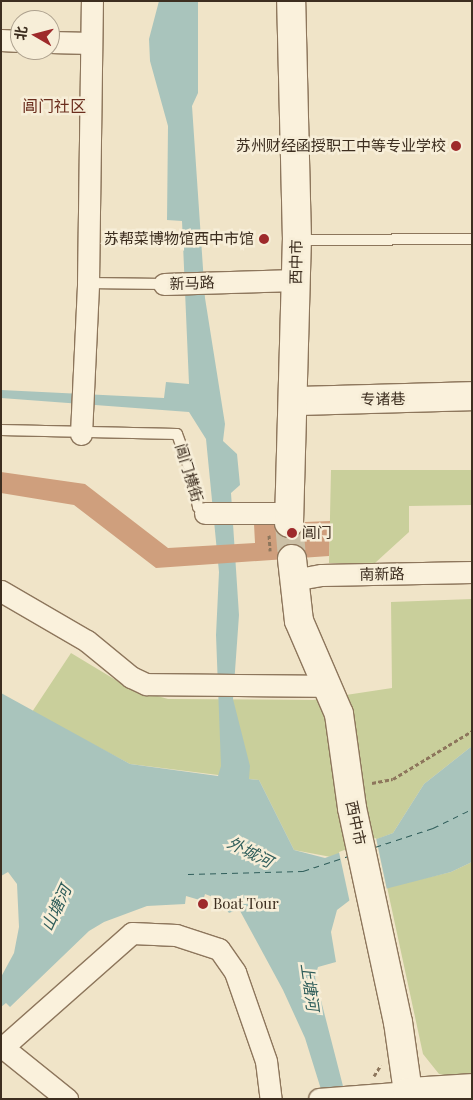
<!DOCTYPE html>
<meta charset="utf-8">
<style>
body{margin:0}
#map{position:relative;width:473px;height:1100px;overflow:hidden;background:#f0e4c8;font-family:"Playfair Display","Noto Sans SC",serif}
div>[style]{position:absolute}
.green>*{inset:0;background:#c9cf9b}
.water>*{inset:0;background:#a9c4bc}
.pier>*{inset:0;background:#f0e4c8}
.ferry>*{height:1px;margin-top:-0.5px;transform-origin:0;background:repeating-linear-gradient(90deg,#2f5d5a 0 6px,transparent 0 11px)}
.building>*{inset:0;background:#cf9f7d}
.secondary-tunnel>*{height:28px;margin-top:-14px;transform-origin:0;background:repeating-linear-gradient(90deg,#ccc0a6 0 28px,transparent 0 42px)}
.path>*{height:3px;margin-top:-1.5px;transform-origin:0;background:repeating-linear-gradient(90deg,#8d765c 0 4px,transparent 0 6.5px)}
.roads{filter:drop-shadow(1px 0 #8d765c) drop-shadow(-1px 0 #8d765c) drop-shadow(0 1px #8d765c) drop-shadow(0 -1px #8d765c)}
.lane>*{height:10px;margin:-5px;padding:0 5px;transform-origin:5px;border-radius:5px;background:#faf1dc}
.street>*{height:21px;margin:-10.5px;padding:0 10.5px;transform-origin:10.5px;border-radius:10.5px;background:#faf1dc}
.secondary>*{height:28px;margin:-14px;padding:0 14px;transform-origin:14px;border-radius:14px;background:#faf1dc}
.dots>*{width:14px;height:14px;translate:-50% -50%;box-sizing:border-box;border:2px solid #f7eed8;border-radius:50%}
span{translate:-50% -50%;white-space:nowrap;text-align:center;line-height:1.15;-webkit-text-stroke:5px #f7eed8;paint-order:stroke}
.poi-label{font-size:15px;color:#3d2e20}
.right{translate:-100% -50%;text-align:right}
.left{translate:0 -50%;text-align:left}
.street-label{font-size:15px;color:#3d2e20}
.neighbourhood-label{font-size:16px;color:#6b2e1e}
.water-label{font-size:16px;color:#2f5d5a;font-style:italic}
.frame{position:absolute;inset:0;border:2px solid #3d2e20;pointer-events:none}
.north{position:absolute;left:10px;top:10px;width:50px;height:50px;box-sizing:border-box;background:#f7eed8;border:1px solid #ada18e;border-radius:50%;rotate:278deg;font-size:14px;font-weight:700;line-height:20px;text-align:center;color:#3d2e20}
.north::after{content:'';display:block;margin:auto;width:18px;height:22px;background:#9e2a2b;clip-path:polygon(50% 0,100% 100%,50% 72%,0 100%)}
</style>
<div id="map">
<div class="green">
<div style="clip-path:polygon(331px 470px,472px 470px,472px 505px,409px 506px,409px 532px,375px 563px,329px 563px)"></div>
<div style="clip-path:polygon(472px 599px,472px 746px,424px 784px,393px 833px,331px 857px,294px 850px,259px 780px,130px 764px,32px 712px,71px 653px,129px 688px,168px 699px,313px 700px,392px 688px,391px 602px)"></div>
<div style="clip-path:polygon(472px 862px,472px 1078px,455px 1077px,439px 1074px,423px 1054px,387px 887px,451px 872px)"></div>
</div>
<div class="water">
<div style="clip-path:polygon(159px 1px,198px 1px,198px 93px,192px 106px,205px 298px,225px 424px,223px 441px,237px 454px,240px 485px,231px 493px,239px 615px,233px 699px,250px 766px,249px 779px,259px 780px,294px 850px,325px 858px,393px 833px,424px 784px,472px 746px,472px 862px,451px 872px,354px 897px,337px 910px,331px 932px,336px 962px,318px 967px,315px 977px,344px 1090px,324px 1099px,305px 1038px,283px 990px,239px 909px,229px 913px,218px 899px,205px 894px,203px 901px,186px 896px,185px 904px,147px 906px,104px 922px,89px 931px,10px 1007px,6px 1003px,1px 1007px,1px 977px,14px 953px,19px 927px,17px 884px,8px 872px,1px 876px,1px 693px,130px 764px,218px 776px,221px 766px,216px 635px,219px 572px,206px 439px,189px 412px,1px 398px,1px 390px,164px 398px,166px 382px,189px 384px,182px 221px,167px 220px,168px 126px,150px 61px,149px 39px)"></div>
</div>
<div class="pier">
<div style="clip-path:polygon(376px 838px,387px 890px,350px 903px,339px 852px)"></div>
</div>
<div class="ferry">
<div style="left:375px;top:847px;width:61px;rotate:-18.1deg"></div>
<div style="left:433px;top:828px;width:43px;rotate:-26deg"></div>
<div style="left:188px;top:874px;width:115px;rotate:-1.5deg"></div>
<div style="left:303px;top:871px;width:47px;rotate:-18.4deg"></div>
</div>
<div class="building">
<div style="clip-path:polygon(1px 472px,85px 484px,168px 548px,255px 543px,254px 524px,330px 521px,329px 556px,156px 568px,74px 505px,1px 493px)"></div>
</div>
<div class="secondary-tunnel">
<div style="left:289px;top:523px;width:36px;rotate:85deg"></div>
</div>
<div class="path">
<div style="left:269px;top:535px;width:16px;rotate:86deg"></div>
<div style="left:372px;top:783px;width:21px;rotate:-11deg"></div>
<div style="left:393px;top:779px;width:92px;rotate:-31.3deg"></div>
<div style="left:374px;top:1076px;width:13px;rotate:-58deg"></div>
</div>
<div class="roads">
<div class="lane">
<div style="left:298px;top:240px;width:174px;rotate:-0.3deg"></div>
<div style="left:88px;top:283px;width:76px;rotate:0.8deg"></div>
<div style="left:1px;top:430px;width:176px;rotate:1.3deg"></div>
<div style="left:177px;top:434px;width:37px;rotate:70deg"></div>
<div style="left:190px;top:469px;width:39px;rotate:78deg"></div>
<div style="left:198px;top:507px;width:9px;rotate:41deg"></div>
</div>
<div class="street">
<div style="left:1px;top:40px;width:19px;rotate:3deg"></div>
<div style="left:50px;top:42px;width:41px;rotate:1.4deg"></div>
<div style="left:164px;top:284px;width:132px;rotate:-1.7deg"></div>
<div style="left:81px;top:434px;width:151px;rotate:-87.3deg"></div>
<div style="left:88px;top:283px;width:282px;rotate:-89.2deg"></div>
<div style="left:205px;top:513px;width:83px"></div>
<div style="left:293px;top:580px;width:29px;rotate:-10deg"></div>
<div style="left:322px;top:575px;width:150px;rotate:-1.1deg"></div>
<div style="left:1px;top:591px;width:99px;rotate:30.2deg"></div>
<div style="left:87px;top:641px;width:57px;rotate:39.3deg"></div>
<div style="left:131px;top:677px;width:17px;rotate:25deg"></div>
<div style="left:146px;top:684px;width:183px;rotate:0.6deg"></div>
<div style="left:1px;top:1046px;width:85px;rotate:38.8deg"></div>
<div style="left:3px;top:1047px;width:172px;rotate:-41.5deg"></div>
<div style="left:132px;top:933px;width:44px;rotate:2.6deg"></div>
<div style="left:176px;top:935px;width:45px;rotate:18deg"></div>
<div style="left:219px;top:949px;width:28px;rotate:55deg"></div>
<div style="left:235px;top:972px;width:94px;rotate:70.8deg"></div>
<div style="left:266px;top:1061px;width:38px;rotate:83deg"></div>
<div style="left:319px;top:1099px;width:89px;rotate:-4.5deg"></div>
</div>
<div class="secondary">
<div style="left:295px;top:401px;width:177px;rotate:-1.6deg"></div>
<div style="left:289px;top:523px;width:283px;rotate:-88.4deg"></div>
<div style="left:297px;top:240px;width:239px;rotate:-91.4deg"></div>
<div style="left:292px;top:559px;width:62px;rotate:83.6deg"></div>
<div style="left:299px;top:621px;width:101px;rotate:66.7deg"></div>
<div style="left:339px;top:714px;width:95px;rotate:82.1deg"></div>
<div style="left:352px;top:808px;width:219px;rotate:77.9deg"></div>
<div style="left:398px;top:1022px;width:78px;rotate:81.9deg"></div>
<div style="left:408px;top:1092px;width:64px;rotate:-3.6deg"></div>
</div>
</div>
<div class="dots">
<div style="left:456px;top:146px;background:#9e2a2b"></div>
<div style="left:264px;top:239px;background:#9e2a2b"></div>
<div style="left:292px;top:533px;background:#9e2a2b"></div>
<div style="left:203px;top:904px;background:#9e2a2b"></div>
</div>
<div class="poi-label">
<span class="right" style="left:446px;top:146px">苏州财经函授职工中等专业学校</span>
<span class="right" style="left:254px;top:239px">苏帮菜博物馆西中市馆</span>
<span class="left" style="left:302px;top:533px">阊门</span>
<span class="left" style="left:213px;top:904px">Boat Tour</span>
</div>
<div class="street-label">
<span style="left:296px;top:262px;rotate:-89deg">西中市</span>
<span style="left:192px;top:283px;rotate:-2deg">新马路</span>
<span style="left:383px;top:399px;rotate:-1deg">专诸巷</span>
<span style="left:189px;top:473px;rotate:73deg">阊门横街</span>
<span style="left:382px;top:574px;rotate:-1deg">南新路</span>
<span style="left:356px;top:823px;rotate:78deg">西中市</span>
</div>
<div class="neighbourhood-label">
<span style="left:54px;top:106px">阊门社区</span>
</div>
<div class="water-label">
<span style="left:250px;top:852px;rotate:27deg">外城河</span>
<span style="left:56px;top:908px;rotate:-65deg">山塘河</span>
<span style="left:310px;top:987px;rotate:82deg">上塘河</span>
</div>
<div class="frame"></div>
<div class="north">北</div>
</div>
